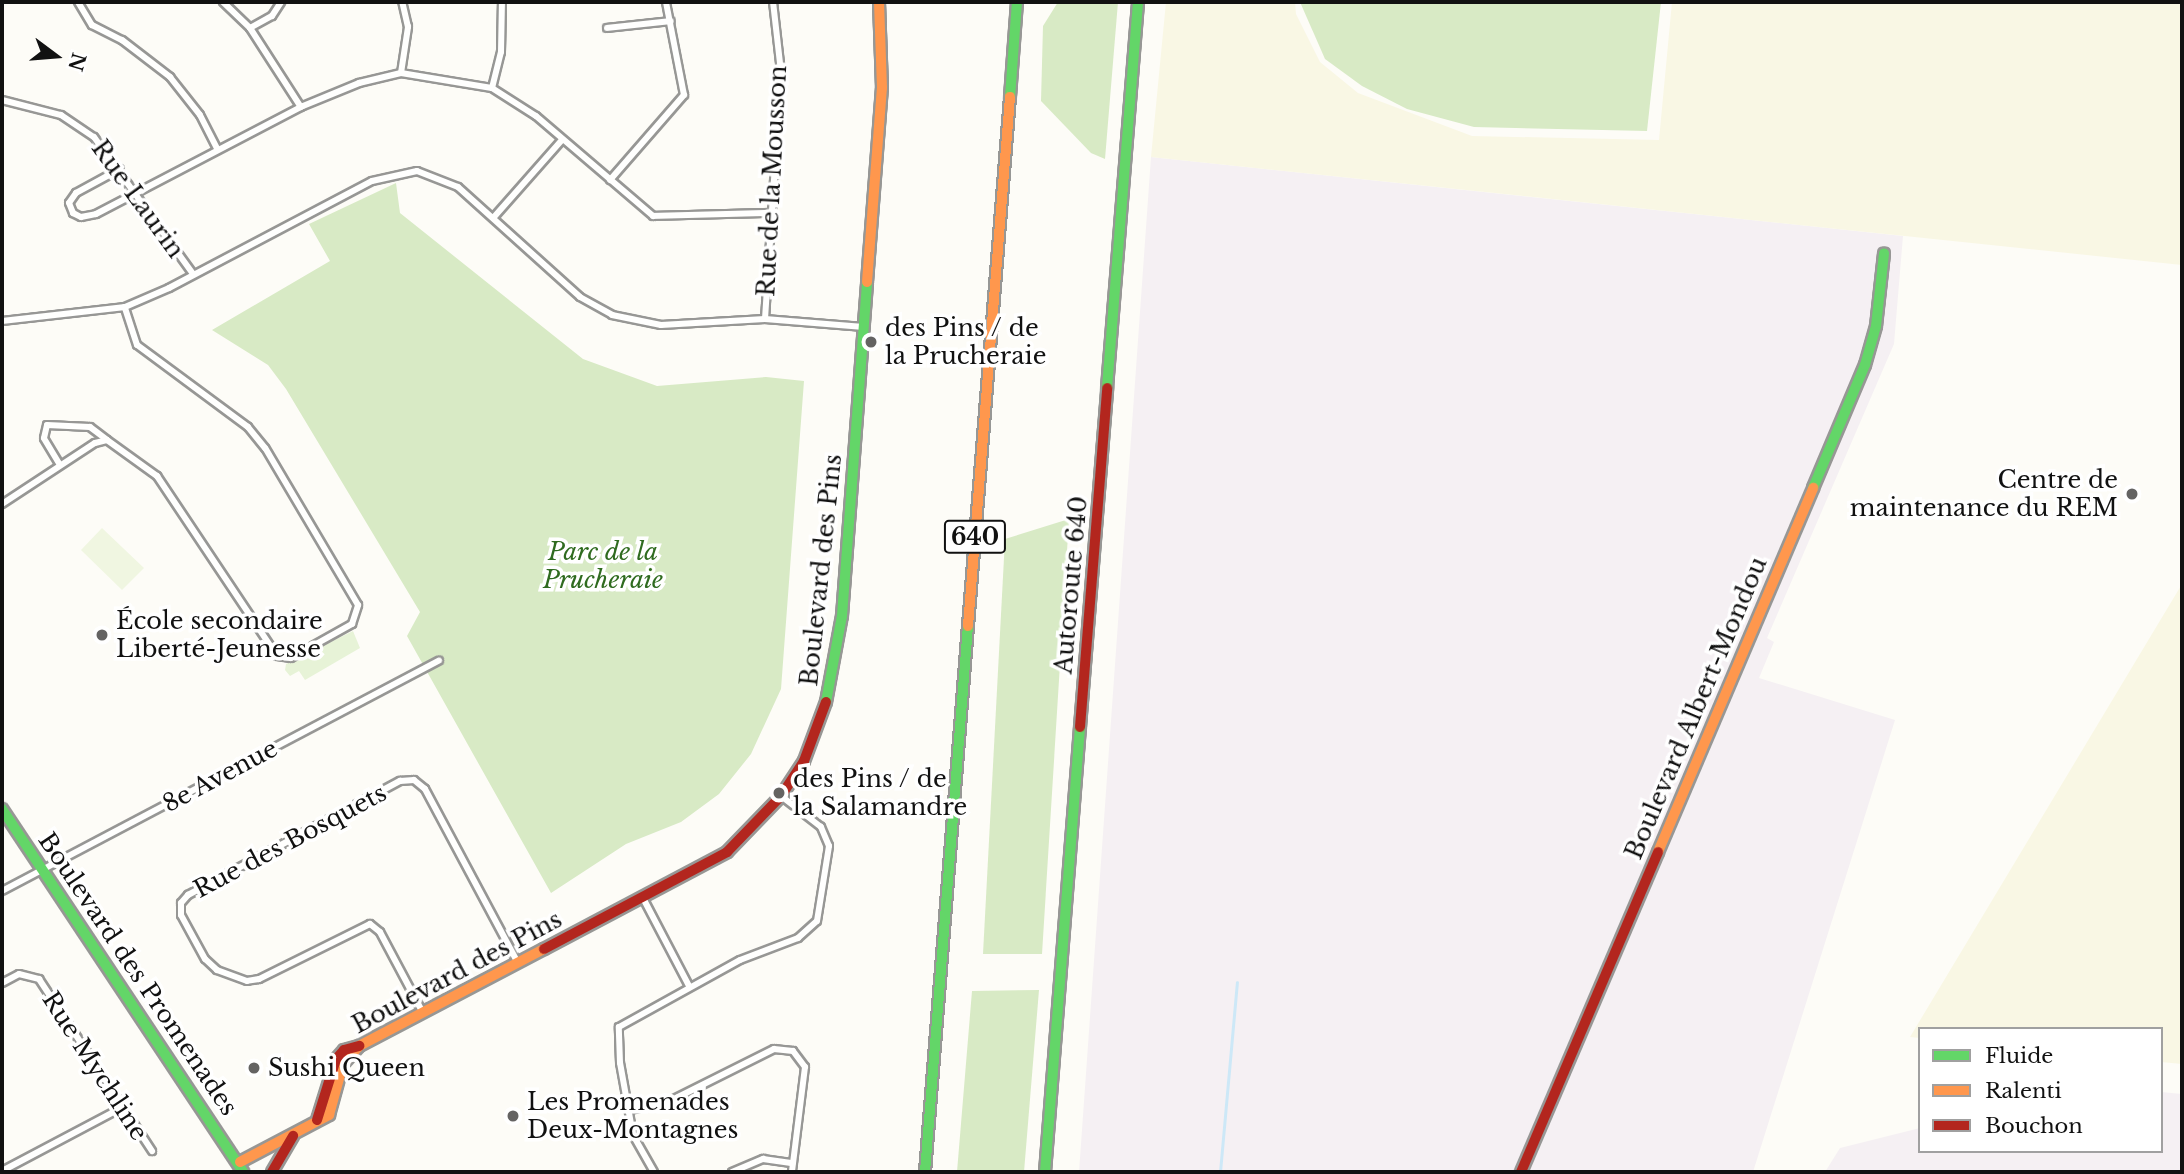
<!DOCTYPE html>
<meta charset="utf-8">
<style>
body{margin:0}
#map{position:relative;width:2184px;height:1174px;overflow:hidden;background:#fdfcf7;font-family:"Libre Baskerville",serif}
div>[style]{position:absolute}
.industrial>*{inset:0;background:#f5f0f3}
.farmland>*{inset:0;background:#f9f7e4}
.green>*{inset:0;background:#e7f3d7}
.forest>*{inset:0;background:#d8eac5}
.pitch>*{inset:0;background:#f0f6e1}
.stream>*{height:2.5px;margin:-1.25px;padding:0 1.25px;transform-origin:1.25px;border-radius:1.25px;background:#cde8f7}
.roads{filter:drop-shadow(2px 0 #979795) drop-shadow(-2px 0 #979795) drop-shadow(0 2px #979795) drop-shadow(0 -2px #979795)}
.street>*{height:6px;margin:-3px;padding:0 3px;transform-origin:3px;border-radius:3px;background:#fffffe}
.fast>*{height:10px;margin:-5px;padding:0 5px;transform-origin:5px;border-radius:5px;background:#63d668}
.slow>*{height:10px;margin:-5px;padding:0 5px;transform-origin:5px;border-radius:5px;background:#ff974d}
.jam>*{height:10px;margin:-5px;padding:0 5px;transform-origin:5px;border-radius:5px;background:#b3261e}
.dots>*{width:19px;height:19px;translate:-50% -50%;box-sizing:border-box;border:4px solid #fff;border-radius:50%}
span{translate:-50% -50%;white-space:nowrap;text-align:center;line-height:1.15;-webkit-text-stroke:7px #fff;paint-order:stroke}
.shield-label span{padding:2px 5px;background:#fff;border:2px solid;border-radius:5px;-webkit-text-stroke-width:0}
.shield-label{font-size:23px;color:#111;font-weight:700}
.street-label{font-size:24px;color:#111}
.poi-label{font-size:24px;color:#111}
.left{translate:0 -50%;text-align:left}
.right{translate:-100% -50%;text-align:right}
.park-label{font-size:24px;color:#2f6b1f;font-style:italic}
.frame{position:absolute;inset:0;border:4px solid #111;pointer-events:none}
.legend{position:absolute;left:1918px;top:1027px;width:245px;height:126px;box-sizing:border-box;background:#fff;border:2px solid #a0a0a0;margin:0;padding:9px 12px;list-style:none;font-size:21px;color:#111}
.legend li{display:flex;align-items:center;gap:14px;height:35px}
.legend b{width:35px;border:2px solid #a0a0a0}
.north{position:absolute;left:21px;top:21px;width:70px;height:70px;-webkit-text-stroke:5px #fff;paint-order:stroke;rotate:106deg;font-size:19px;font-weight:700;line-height:28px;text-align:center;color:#111}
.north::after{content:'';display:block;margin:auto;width:24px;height:32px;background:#111;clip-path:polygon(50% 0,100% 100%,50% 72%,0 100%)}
</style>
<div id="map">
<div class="industrial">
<div style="clip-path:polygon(1151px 157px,1903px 236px,1894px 344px,1767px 638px,1774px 642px,1759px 678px,1895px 720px,1753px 1172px,1079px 1172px)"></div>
<div style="clip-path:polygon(2161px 1092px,2182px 1094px,2182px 1172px,1825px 1172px,1840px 1148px,1920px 1128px,1920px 1151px,2161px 1151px)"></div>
</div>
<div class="farmland">
<div style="clip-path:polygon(1166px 2px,1295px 2px,1296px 14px,1320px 62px,1358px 93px,1472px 136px,1659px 140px,1672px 2px,2182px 2px,2182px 265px,1151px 157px)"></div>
<div style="clip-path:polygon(2182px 584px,2182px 1064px,2161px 1062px,2161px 1029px,1920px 1029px,1920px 1038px,1910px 1037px)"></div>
</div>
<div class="green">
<div style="clip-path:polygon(353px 631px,360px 648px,305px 680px,299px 671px,290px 676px,285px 670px,286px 664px)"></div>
</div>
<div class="forest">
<div style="clip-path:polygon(1058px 2px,1118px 2px,1105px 159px,1091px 153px,1041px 101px,1043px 26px)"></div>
<div style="clip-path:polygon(1300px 2px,1661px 2px,1647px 131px,1474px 127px,1407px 109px,1362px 86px,1325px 59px)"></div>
<div style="clip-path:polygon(396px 183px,400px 213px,583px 359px,657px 386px,766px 377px,804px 381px,781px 689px,751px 754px,719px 794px,681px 822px,626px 844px,551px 893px,407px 636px,420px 612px,286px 389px,268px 365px,212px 330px,330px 261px,309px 224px)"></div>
<div style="clip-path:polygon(1069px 519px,1042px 954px,983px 954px,1005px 539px)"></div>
<div style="clip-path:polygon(1039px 990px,1024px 1172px,957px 1172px,972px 991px)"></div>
</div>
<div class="pitch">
<div style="clip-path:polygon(102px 528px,144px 568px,122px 590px,81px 550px)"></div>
</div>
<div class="stream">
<div style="left:1220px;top:1172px;width:190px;rotate:-84.9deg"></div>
</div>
<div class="roads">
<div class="street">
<div style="left:78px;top:2px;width:27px;rotate:59deg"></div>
<div style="left:92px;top:25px;width:34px;rotate:27deg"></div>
<div style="left:122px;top:40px;width:61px;rotate:37.6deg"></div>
<div style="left:170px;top:77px;width:48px;rotate:51.7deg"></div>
<div style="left:200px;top:115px;width:38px;rotate:63deg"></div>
<div style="left:223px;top:2px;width:37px;rotate:44deg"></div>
<div style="left:250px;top:28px;width:94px;rotate:57.2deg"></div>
<div style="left:250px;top:28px;width:25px;rotate:-29deg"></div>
<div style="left:272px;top:16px;width:17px;rotate:-57deg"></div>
<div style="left:607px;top:28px;width:64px;rotate:-6.2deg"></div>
<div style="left:401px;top:73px;width:47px;rotate:-81.3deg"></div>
<div style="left:408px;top:27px;width:26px;rotate:-103deg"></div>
<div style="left:492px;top:88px;width:37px;rotate:-76deg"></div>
<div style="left:501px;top:52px;width:50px;rotate:-88.9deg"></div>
<div style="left:2px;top:100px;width:61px;rotate:14.3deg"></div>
<div style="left:61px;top:115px;width:40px;rotate:34deg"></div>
<div style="left:94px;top:137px;width:169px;rotate:54.1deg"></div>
<div style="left:120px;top:169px;width:50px;rotate:151.4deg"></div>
<div style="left:76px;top:193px;width:12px;rotate:125deg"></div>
<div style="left:69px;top:203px;width:11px;rotate:68deg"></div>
<div style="left:73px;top:213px;width:9px;rotate:27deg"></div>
<div style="left:81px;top:217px;width:15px;rotate:-11deg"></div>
<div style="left:96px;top:214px;width:233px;rotate:-27.6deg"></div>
<div style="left:303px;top:106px;width:61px;rotate:-22.3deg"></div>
<div style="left:359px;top:83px;width:43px;rotate:-13.4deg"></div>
<div style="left:401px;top:73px;width:92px;rotate:9.4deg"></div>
<div style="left:492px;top:88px;width:52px;rotate:32.5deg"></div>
<div style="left:536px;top:116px;width:154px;rotate:40.5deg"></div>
<div style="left:653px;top:216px;width:118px;rotate:-1.5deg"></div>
<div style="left:610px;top:180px;width:113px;rotate:-49deg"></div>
<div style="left:684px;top:95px;width:95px;rotate:-101deg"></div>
<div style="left:494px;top:217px;width:103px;rotate:-48.6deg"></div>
<div style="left:765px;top:319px;width:248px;rotate:-86.3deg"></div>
<div style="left:781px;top:72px;width:70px;rotate:-96.5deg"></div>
<div style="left:2px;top:321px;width:124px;rotate:-6.5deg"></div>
<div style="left:125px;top:307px;width:48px;rotate:-23.4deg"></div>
<div style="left:169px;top:288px;width:229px;rotate:-27.8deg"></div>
<div style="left:372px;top:181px;width:46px;rotate:-12.5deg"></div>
<div style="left:417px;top:171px;width:44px;rotate:21.3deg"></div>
<div style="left:458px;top:187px;width:164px;rotate:42deg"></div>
<div style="left:580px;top:297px;width:37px;rotate:29deg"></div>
<div style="left:612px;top:315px;width:50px;rotate:11.5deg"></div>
<div style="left:661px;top:325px;width:104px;rotate:-3.3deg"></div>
<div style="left:765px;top:319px;width:99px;rotate:4.6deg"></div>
<div style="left:60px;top:465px;width:31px;rotate:-121deg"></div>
<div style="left:44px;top:438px;width:13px;rotate:-77deg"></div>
<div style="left:47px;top:425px;width:43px;rotate:2.7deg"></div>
<div style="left:90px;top:427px;width:21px;rotate:37deg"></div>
<div style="left:2px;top:504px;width:111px;rotate:-33.3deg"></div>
<div style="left:95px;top:443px;width:12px;rotate:-14deg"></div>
<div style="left:107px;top:440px;width:62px;rotate:35.8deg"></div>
<div style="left:157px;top:476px;width:216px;rotate:56.3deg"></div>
<div style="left:277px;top:656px;width:14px;rotate:8deg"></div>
<div style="left:291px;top:658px;width:70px;rotate:-29.1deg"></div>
<div style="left:352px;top:624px;width:20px;rotate:-72deg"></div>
<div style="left:358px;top:605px;width:182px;rotate:-120.6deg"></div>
<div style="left:265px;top:448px;width:27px;rotate:-129deg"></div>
<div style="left:248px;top:427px;width:138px;rotate:-143.5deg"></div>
<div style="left:137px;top:345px;width:40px;rotate:-108deg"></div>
<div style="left:2px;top:891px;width:494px;rotate:-27.8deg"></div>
<div style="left:643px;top:898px;width:99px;rotate:62.4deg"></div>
<div style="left:2px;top:983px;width:19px;rotate:-28deg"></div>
<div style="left:19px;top:974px;width:21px;rotate:14deg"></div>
<div style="left:39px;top:979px;width:206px;rotate:56.7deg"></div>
<div style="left:423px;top:1013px;width:92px;rotate:-118deg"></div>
<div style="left:380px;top:932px;width:13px;rotate:-141deg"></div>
<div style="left:370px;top:924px;width:124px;rotate:153.6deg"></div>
<div style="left:259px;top:979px;width:12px;rotate:171deg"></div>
<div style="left:247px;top:981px;width:32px;rotate:-160deg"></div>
<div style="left:217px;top:970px;width:16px;rotate:-137deg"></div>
<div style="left:205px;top:959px;width:50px;rotate:-118.6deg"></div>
<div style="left:181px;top:915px;width:12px;rotate:-90deg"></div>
<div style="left:181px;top:903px;width:11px;rotate:-49deg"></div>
<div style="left:188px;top:895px;width:241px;rotate:-28.3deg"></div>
<div style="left:400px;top:781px;width:14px;rotate:-4deg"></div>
<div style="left:414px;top:780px;width:14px;rotate:39deg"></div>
<div style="left:425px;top:789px;width:197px;rotate:61.9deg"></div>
<div style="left:630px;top:1110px;width:43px;rotate:-13.4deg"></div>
<div style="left:672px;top:1100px;width:114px;rotate:-26.6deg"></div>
<div style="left:774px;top:1049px;width:19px;rotate:6deg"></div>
<div style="left:793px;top:1051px;width:20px;rotate:53deg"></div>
<div style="left:805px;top:1067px;width:106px;rotate:97.1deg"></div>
<div style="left:2px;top:1171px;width:135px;rotate:-27.9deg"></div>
<div style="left:654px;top:1172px;width:43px;rotate:-119.6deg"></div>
<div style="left:633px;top:1135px;width:73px;rotate:-100.2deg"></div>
<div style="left:620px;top:1063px;width:36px;rotate:-92deg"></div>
<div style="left:619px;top:1027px;width:138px;rotate:-29deg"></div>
<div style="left:740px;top:960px;width:62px;rotate:-20.8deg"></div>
<div style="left:798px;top:938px;width:25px;rotate:-42deg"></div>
<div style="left:817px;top:921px;width:76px;rotate:-80.9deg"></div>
<div style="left:829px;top:846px;width:21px;rotate:-113deg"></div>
<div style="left:821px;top:827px;width:51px;rotate:-142.2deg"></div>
<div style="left:732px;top:1172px;width:34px;rotate:-23deg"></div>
<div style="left:763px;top:1159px;width:30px;rotate:8deg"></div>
</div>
<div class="fast">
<div style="left:1010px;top:97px;width:95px;rotate:-85.8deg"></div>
<div style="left:1107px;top:388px;width:387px;rotate:-85.4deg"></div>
<div style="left:1813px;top:488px;width:134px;rotate:-67.1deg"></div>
<div style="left:1865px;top:365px;width:41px;rotate:-74.2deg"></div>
<div style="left:1876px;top:326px;width:73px;rotate:-83.7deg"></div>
<div style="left:826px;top:702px;width:87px;rotate:-79.5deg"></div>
<div style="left:842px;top:616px;width:335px;rotate:-85.7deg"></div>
<div style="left:2px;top:809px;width:436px;rotate:56.4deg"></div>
<div style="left:925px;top:1172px;width:548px;rotate:-85.5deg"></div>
<div style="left:1045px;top:1172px;width:446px;rotate:-85.5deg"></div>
</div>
<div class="slow">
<div style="left:867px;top:282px;width:195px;rotate:-85.6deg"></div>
<div style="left:882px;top:88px;width:86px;rotate:-92deg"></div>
<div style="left:968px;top:626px;width:531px;rotate:-85.46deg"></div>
<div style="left:1658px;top:852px;width:396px;rotate:-66.9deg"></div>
<div style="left:240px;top:1162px;width:101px;rotate:-27.8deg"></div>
<div style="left:329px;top:1115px;width:53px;rotate:-74.6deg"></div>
<div style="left:343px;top:1064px;width:24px;rotate:-48deg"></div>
<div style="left:359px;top:1046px;width:209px;rotate:-27.7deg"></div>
</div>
<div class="jam">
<div style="left:1080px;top:727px;width:340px;rotate:-85.4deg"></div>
<div style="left:544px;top:949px;width:207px;rotate:-27.9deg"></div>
<div style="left:727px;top:852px;width:78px;rotate:-46deg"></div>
<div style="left:781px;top:796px;width:42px;rotate:-56.7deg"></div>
<div style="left:804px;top:761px;width:63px;rotate:-69.6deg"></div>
<div style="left:317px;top:1120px;width:64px;rotate:-72.7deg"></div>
<div style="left:336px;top:1059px;width:12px;rotate:-48deg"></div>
<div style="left:344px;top:1050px;width:16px;rotate:-15deg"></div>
<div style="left:272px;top:1172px;width:42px;rotate:-59.7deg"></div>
<div style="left:1521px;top:1172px;width:348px;rotate:-66.8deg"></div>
</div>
</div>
<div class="dots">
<div style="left:871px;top:342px;background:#646362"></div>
<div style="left:2132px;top:494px;background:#646362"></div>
<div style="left:102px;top:635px;background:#646362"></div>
<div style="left:779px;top:793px;background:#646362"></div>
<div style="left:254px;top:1068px;background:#646362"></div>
<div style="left:513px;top:1116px;background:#646362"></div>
</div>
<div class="shield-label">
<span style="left:975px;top:537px">640</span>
</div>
<div class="street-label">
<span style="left:772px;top:181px;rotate:-87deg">Rue de la Mousson</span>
<span style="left:138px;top:199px;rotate:54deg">Rue Laurin</span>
<span style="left:821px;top:570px;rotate:-84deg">Boulevard des Pins</span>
<span style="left:1071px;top:585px;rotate:-85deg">Autoroute 640</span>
<span style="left:1696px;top:708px;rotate:-67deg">Boulevard Albert-Mondou</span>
<span style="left:220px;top:776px;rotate:-28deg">8e Avenue</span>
<span style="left:290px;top:841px;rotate:-28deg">Rue des Bosquets</span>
<span style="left:457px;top:972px;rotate:-28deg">Boulevard des Pins</span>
<span style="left:138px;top:974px;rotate:56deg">Boulevard des Promenades</span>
<span style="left:95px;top:1066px;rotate:57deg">Rue Mychline</span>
</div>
<div class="poi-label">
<span class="left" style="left:885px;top:342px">des Pins / de<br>la Prucheraie</span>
<span class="right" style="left:2118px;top:494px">Centre de<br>maintenance du REM</span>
<span class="left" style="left:116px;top:635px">École secondaire<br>Liberté-Jeunesse</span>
<span class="left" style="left:793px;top:793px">des Pins / de<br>la Salamandre</span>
<span class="left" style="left:268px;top:1068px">Sushi Queen</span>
<span class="left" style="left:527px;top:1116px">Les Promenades<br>Deux-Montagnes</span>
</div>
<div class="park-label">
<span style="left:603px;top:566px">Parc de la<br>Prucheraie</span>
</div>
<div class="frame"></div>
<ul class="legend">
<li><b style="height:9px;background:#63d668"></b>Fluide</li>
<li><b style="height:9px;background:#ff974d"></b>Ralenti</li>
<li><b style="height:9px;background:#b3261e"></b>Bouchon</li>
</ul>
<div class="north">N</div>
</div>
